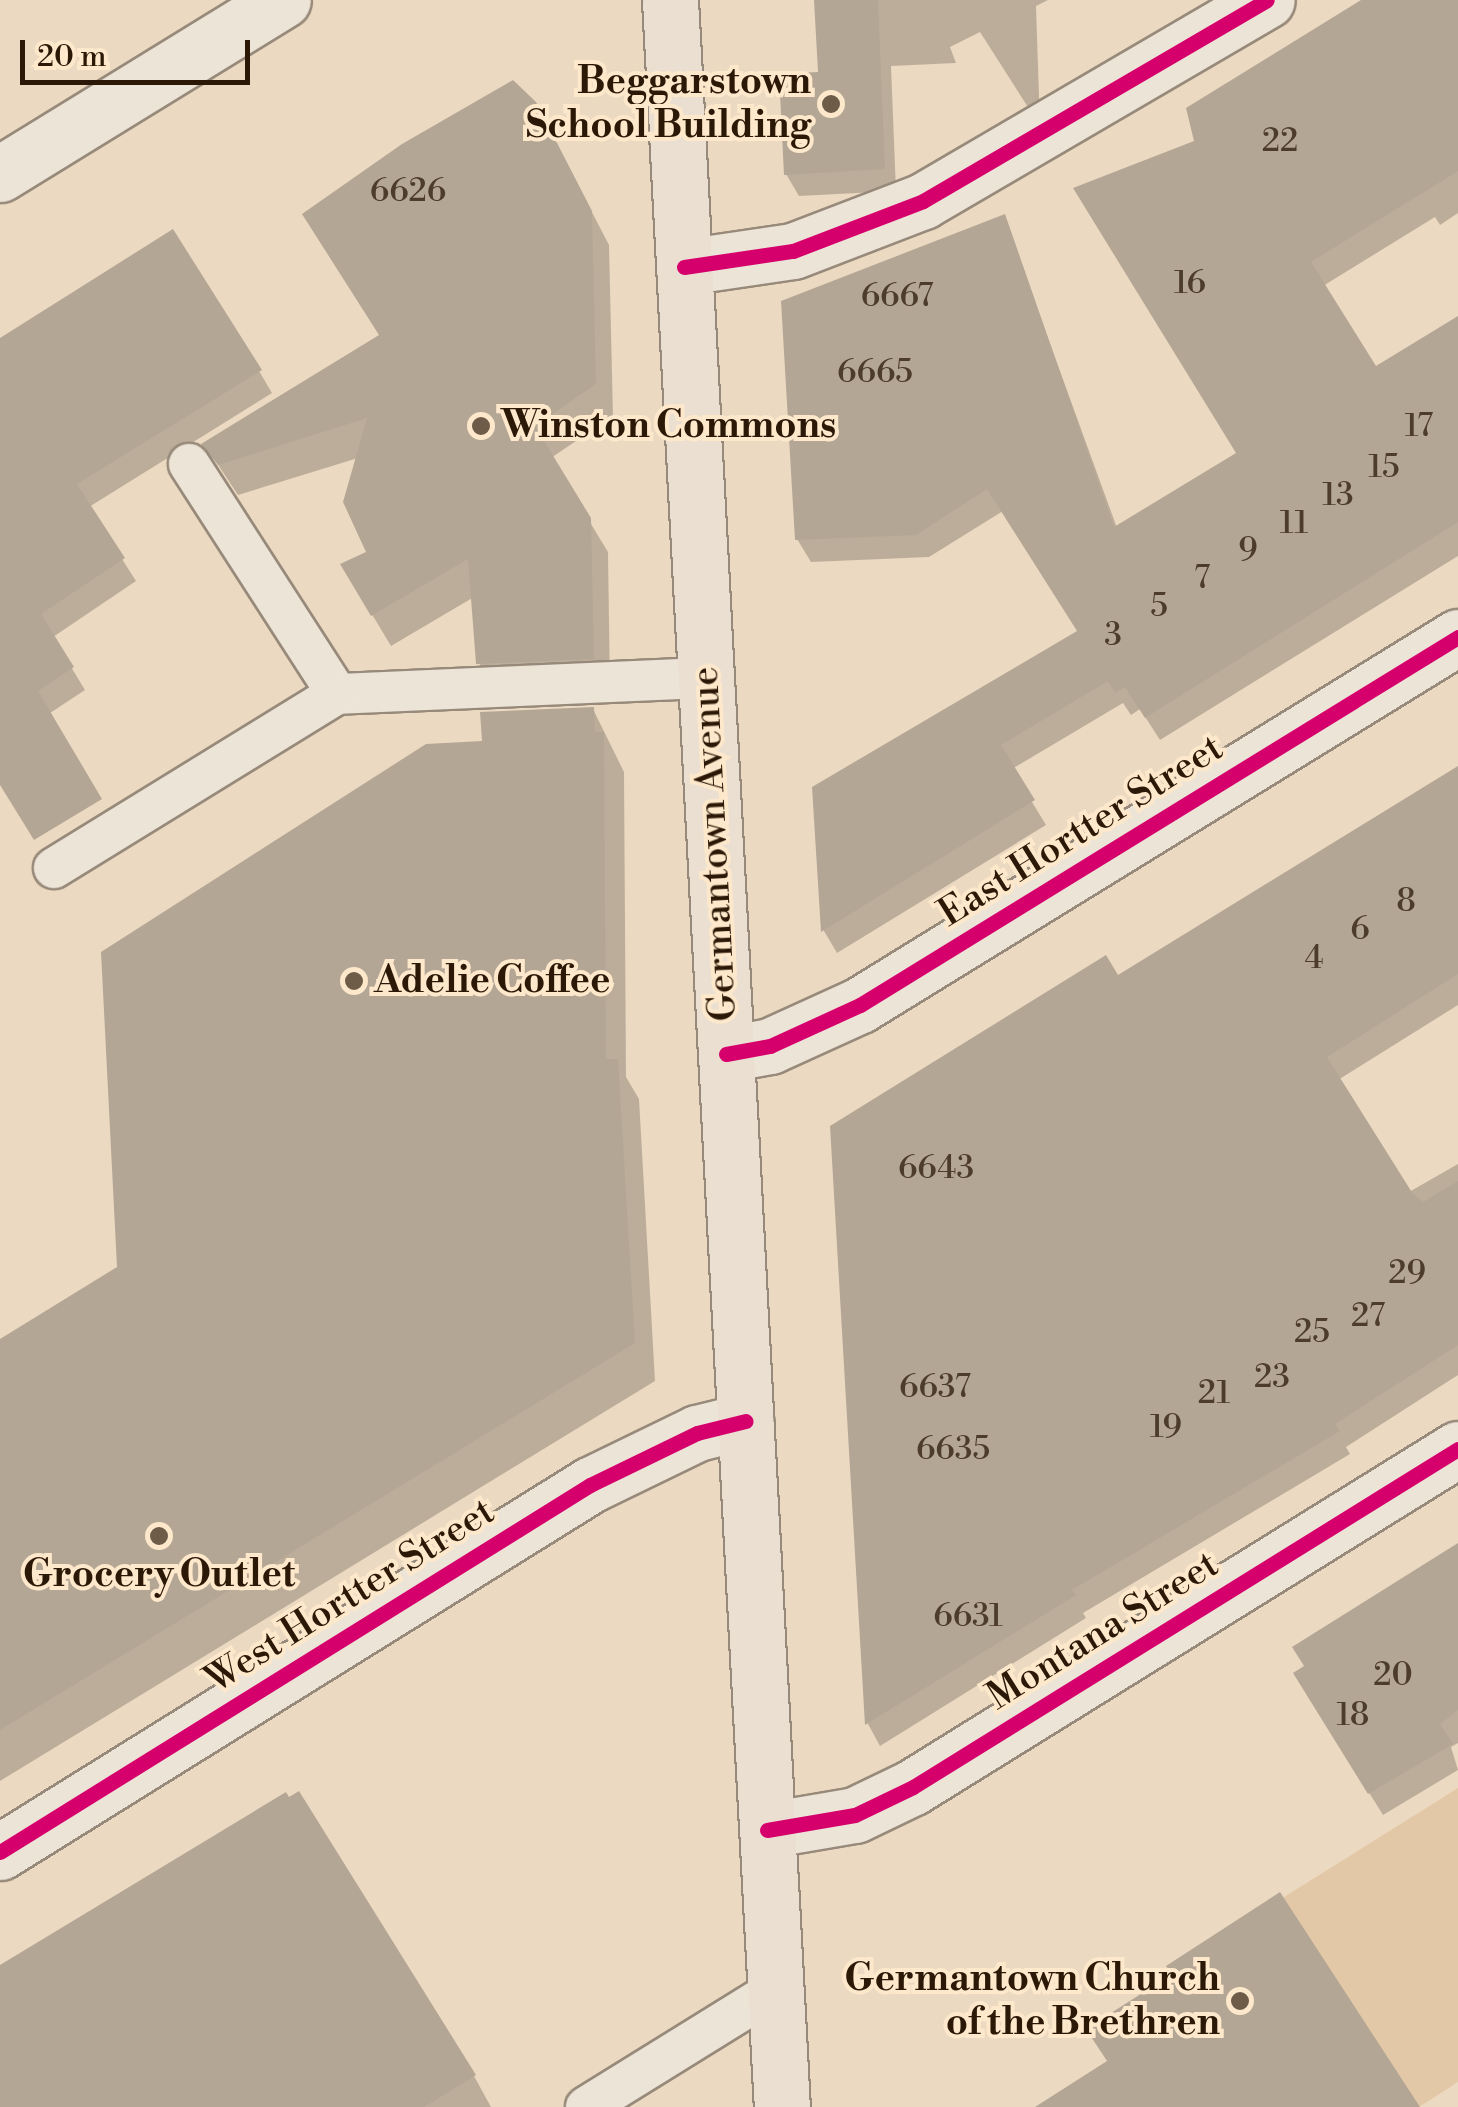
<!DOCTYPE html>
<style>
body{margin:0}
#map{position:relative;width:1458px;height:2107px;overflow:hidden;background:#ecd9c1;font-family:"Libre Bodoni",serif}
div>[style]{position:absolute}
.green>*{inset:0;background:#e2c8a7}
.shadow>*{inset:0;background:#0003}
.building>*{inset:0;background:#b4a695}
.roads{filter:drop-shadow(2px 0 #978a7a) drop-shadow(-2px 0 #978a7a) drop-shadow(0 2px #978a7a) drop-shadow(0 -2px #978a7a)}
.service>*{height:40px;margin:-20px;padding:0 20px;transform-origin:20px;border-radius:20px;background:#ede4d8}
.minor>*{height:55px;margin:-27.5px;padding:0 27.5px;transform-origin:27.5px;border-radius:27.5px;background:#ede4d8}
.primary>*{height:55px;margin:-27.5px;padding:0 27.5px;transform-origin:27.5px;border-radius:27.5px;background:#eadfd1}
.cycleway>*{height:15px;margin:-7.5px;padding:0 7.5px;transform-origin:7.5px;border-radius:7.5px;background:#d6006c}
.dots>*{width:28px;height:28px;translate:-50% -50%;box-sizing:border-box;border:5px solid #fee8cb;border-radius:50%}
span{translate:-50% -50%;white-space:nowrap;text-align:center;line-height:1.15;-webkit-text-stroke:8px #fee8cb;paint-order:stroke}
.number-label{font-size:32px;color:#4e3c2a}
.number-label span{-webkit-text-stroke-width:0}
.poi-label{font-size:38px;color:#2c1807;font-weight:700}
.right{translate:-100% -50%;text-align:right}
.left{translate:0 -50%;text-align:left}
.street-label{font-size:38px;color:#2c1807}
.scale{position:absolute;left:20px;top:40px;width:230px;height:45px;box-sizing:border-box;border:5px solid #2c1807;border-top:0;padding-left:12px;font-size:30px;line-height:35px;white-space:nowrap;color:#2c1807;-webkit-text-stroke:8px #fee8cb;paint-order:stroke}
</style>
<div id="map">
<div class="green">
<div style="clip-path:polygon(1458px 1788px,1458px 2082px,1419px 2107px,1281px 1899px)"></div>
</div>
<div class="shadow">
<div style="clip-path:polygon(817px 0,1048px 0,1036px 6px,1040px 126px,980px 32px,950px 47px,956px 63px,891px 66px,896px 191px,799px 196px,786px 174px,820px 74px)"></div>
<div style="clip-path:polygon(1367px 0,1458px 0,1458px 213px,1440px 225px,1435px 217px,1323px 286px,1375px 370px,1458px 319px,1458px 556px,1160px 740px,1140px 709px,1131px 715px,1123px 703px,1012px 769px,1046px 825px,837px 953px,824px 931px,815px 789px,1079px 633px,1003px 511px,929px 557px,811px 562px,797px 539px,1004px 217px,1117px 528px,1238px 454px,1197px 143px)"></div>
<div style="clip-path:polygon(553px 137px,609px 245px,613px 416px,551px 458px,608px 552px,610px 690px,497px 695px,479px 663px,474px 597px,391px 646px,361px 596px,369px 553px,358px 458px,238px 495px,205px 445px,381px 337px)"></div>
<div style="clip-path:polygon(259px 371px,272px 393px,89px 507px,136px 581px,53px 637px,85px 690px,26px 729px,0 691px,0 399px)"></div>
<div style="clip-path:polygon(593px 709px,624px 772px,626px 1077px,639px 1099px,655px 1381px,0 1781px,0 1342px,119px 1269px,484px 743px)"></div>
<div style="clip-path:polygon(1458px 768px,1458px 1005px,1338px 1080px,1409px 1192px,1458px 1164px,1458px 1375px,1346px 1447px,1350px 1454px,1083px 1613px,1086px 1618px,880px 1746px,868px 1724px,833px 1128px,1117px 978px)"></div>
<div style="clip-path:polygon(1458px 1549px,1458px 1743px,1451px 1747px,1458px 1770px,1383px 1815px,1309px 1696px,1307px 1667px)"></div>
<div style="clip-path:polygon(0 1969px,474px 2076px,491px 2107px,0 2107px)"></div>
</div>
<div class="building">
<div style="clip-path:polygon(814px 0,878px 0,885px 169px,784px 175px,779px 74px,818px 72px)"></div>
<div style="clip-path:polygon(1361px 0,1458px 0,1458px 171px,1311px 262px,1376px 366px,1458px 316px,1458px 522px,1145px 718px,1125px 687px,1115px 693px,1108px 681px,1001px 745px,1035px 800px,821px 932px,812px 787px,1077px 631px,987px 489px,916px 535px,795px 540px,781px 301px,1005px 214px,1114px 527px,1236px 453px,1073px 188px,1194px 141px,1186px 108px)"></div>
<div style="clip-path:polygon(513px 80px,536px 102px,592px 211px,596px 384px,535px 426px,591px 518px,594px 659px,476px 664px,468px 559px,371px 616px,340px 564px,366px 552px,343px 502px,367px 418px,218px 465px,201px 444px,379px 335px,302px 214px,402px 144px)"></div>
<div style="clip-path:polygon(173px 229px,262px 370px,77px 484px,125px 558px,41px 614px,74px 667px,38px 691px,102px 799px,34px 840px,0 785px,0 338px)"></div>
<div style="clip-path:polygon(594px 707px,595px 732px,604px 732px,606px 1059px,618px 1059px,635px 1343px,0 1730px,0 1339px,117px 1267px,101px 952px,426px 744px,482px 741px,480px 712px)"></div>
<div style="clip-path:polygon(1458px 766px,1458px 974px,1327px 1057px,1413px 1194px,1423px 1202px,1458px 1181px,1458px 1345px,1335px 1424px,1340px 1431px,1072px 1590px,1076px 1595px,865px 1725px,830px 1126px,1106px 955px,1118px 975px)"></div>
<div style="clip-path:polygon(1458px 1543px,1458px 1710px,1440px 1724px,1453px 1744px,1368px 1794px,1293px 1673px,1304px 1666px,1292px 1647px)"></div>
<div style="clip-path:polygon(299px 1791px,476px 2075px,424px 2107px,0 2107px,0 1965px,286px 1792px,289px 1797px)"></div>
<div style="clip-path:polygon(1280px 1892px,1420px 2107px,1035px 2107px,1107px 2061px,1086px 2029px,1172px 1974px,1166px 1966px)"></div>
</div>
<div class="roads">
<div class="service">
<div style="left:189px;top:464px;width:274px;rotate:57.2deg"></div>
<div style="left:337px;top:694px;width:369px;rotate:-2.5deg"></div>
<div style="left:54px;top:868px;width:332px;rotate:-31.6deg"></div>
<div style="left:586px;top:2107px;width:224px;rotate:-31.8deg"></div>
</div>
<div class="minor">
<div style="left:0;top:174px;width:332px;rotate:-31.6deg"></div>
<div style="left:684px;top:267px;width:110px;rotate:-8.4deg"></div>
<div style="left:793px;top:251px;width:139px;rotate:-21deg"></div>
<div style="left:923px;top:201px;width:398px;rotate:-30.3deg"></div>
<div style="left:726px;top:1054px;width:45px;rotate:-10.3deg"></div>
<div style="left:770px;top:1046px;width:99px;rotate:-24.5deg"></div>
<div style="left:860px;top:1005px;width:702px;rotate:-31.61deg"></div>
<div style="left:767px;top:1830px;width:89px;rotate:-9.7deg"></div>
<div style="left:855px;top:1815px;width:64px;rotate:-25.8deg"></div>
<div style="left:913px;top:1787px;width:641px;rotate:-31.81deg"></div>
<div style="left:0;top:1852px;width:695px;rotate:-31.88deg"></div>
<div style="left:590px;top:1485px;width:119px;rotate:-25.9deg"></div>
<div style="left:697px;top:1433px;width:50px;rotate:-13.8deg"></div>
</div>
<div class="primary">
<div style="left:670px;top:0;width:2110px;rotate:86.96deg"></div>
</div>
</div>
<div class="cycleway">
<div style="left:684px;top:267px;width:110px;rotate:-8.4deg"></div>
<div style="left:793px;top:251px;width:139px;rotate:-21deg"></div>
<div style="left:923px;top:201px;width:398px;rotate:-30.3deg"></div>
<div style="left:726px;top:1054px;width:45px;rotate:-10.3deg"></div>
<div style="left:770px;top:1046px;width:99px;rotate:-24.5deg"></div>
<div style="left:860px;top:1005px;width:702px;rotate:-31.61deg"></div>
<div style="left:767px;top:1830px;width:89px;rotate:-9.7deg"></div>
<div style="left:855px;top:1815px;width:64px;rotate:-25.8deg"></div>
<div style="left:913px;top:1787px;width:641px;rotate:-31.81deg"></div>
<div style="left:0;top:1852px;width:695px;rotate:-31.88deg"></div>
<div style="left:590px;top:1485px;width:119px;rotate:-25.9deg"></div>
<div style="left:697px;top:1433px;width:50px;rotate:-13.8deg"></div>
</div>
<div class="dots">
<div style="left:831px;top:104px;background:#6f5c48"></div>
<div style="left:481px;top:426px;background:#6f5c48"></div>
<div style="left:354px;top:981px;background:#6f5c48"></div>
<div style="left:159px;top:1536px;background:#6f5c48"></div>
<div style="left:1240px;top:2001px;background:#6f5c48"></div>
</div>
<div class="number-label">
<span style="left:1280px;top:141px">22</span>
<span style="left:408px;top:191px">6626</span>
<span style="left:1190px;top:283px">16</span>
<span style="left:897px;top:296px">6667</span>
<span style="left:875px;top:372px">6665</span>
<span style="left:1419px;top:426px">17</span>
<span style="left:1384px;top:467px">15</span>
<span style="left:1338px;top:495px">13</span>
<span style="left:1294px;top:523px">11</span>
<span style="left:1248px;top:550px">9</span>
<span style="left:1202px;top:578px">7</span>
<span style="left:1159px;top:606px">5</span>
<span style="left:1113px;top:635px">3</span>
<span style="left:1406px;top:901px">8</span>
<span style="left:1360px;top:929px">6</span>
<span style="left:1314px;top:958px">4</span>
<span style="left:936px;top:1168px">6643</span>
<span style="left:1407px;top:1273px">29</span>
<span style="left:1368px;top:1316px">27</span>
<span style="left:1312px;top:1332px">25</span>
<span style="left:1272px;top:1377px">23</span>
<span style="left:935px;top:1387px">6637</span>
<span style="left:1214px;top:1393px">21</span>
<span style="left:1166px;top:1427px">19</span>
<span style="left:953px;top:1449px">6635</span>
<span style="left:968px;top:1616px">6631</span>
<span style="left:1393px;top:1675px">20</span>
<span style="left:1353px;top:1715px">18</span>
</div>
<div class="poi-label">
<span class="right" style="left:811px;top:104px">Beggarstown<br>School Building</span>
<span class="left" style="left:501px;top:426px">Winston Commons</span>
<span class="left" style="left:374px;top:981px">Adelie Coffee</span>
<span style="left:159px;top:1575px">Grocery Outlet</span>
<span class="right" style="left:1220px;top:2001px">Germantown Church<br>of the Brethren</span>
</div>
<div class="street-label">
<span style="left:1081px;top:831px;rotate:-32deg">East Hortter Street</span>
<span style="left:715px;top:844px;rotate:-93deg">Germantown Avenue</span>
<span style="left:350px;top:1596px;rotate:-32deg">West Hortter Street</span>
<span style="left:1103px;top:1631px;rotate:-32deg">Montana Street</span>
</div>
<div class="scale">20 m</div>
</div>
